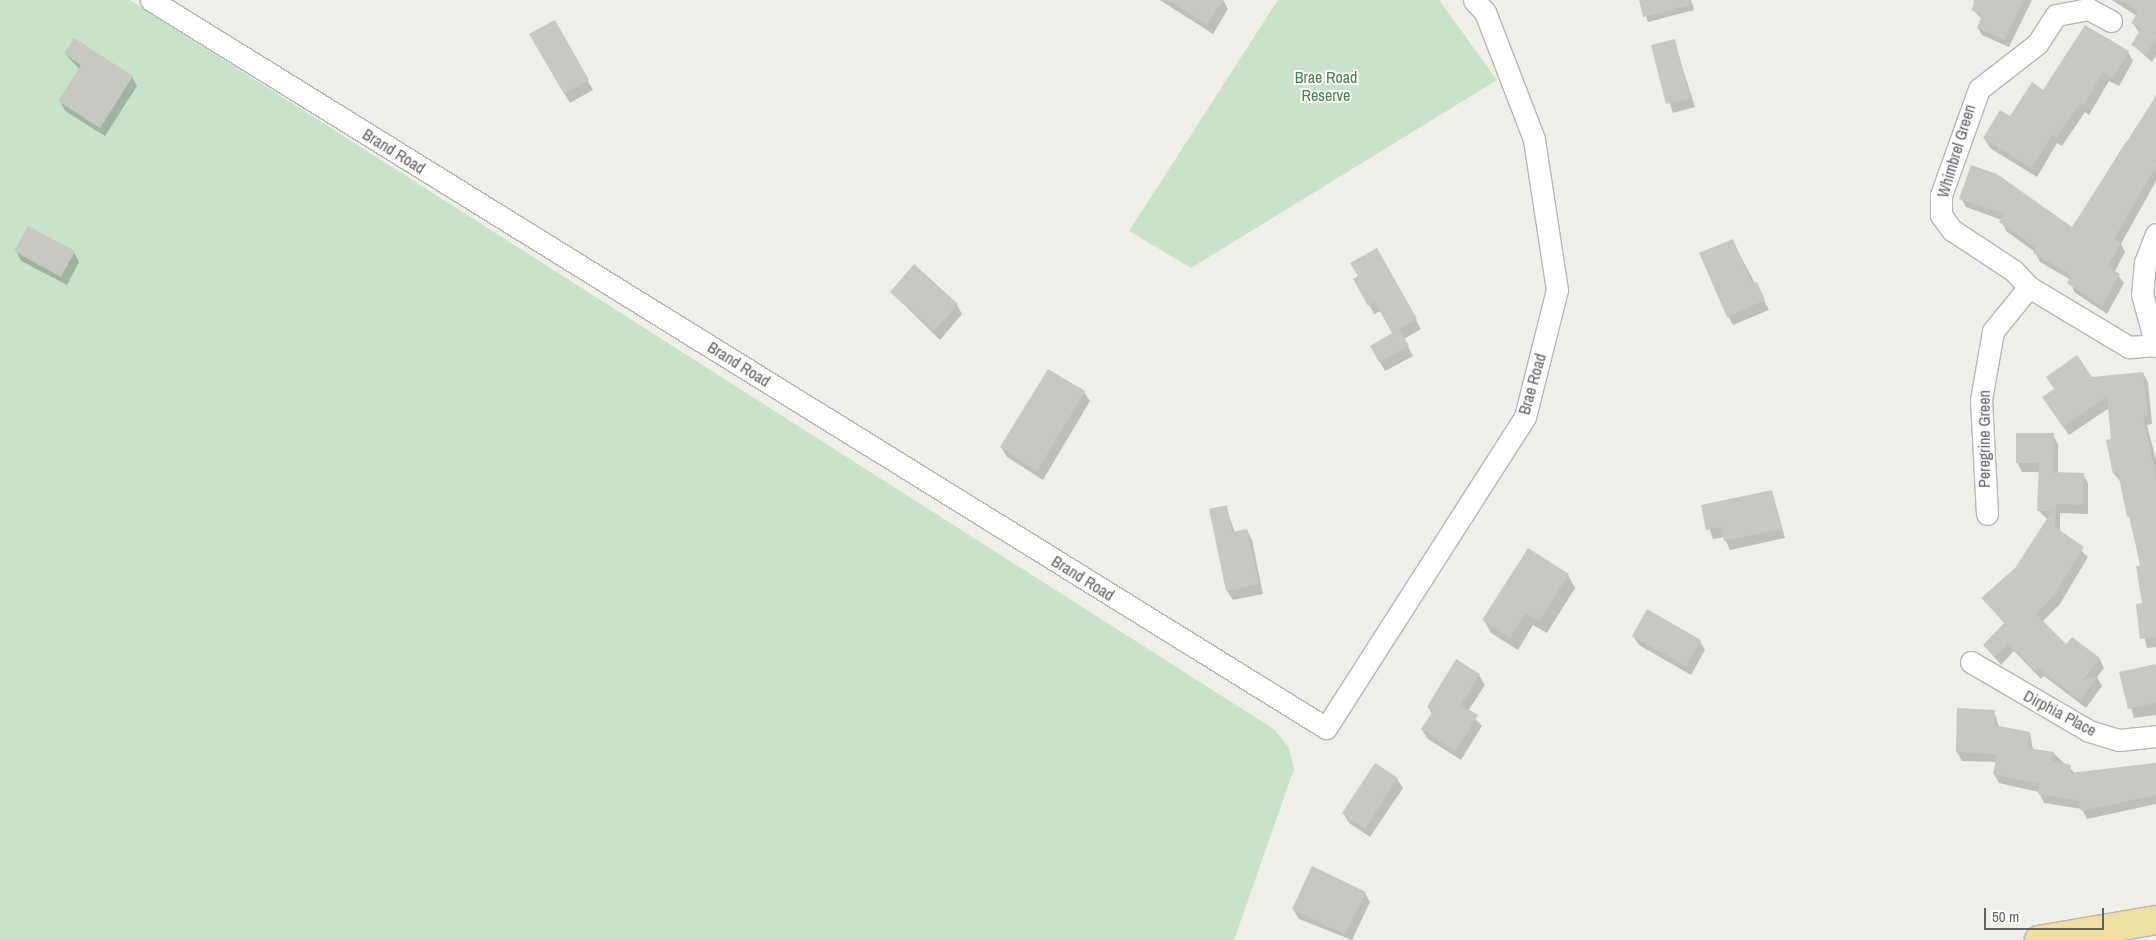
<!DOCTYPE html>
<style>
body{margin:0}
#map{position:relative;width:2156px;height:940px;overflow:hidden;background:#efeee8;font-family:"Archivo Narrow",sans-serif}
div>[style]{position:absolute}
.green>*{inset:0;background:#c9e3ca}
.shadow>*{inset:0;background:#0003}
.building>*{inset:0;background:#c8c8c3}
.roads{filter:drop-shadow(1px 0 #b5b7bb) drop-shadow(-1px 0 #b5b7bb) drop-shadow(0 1px #b5b7bb) drop-shadow(0 -1px #b5b7bb)}
.minor>*{height:21px;margin:-10.5px;padding:0 10.5px;transform-origin:10.5px;border-radius:10.5px;background:#fff}
.highway>*{height:28px;margin:-14px;padding:0 14px;transform-origin:14px;border-radius:14px;background:#f0e09f}
span{translate:-50% -50%;white-space:nowrap;text-align:center;line-height:1.15;-webkit-text-stroke:4px #fff;paint-order:stroke}
.park-label{font-size:16px;color:#428349}
.street-label{font-size:16px;color:#606266}
.scale{position:absolute;left:1984px;top:908px;width:120px;height:22px;box-sizing:border-box;border:2px solid #606266;border-top:0;padding-left:6px;font-size:15px;line-height:18px;white-space:nowrap;color:#606266;-webkit-text-stroke:4px #fff;paint-order:stroke}
</style>
<div id="map">
<div class="green">
<div style="clip-path:polygon(0 0,130px 0,1275px 730px,1289px 748px,1294px 769px,1234px 940px,0 940px)"></div>
<div style="clip-path:polygon(1278px 0,1439px 0,1497px 80px,1191px 268px,1129px 231px)"></div>
</div>
<div class="shadow">
<div style="clip-path:polygon(1160px 0,1223px 0,1228px 9px,1213px 34px)"></div>
<div style="clip-path:polygon(1640px 0,1691px 0,1694px 10px,1648px 22px)"></div>
<div style="clip-path:polygon(1974px 0,2032px 0,2009px 47px,1982px 35px,1978px 28px,1982px 19px,1973px 10px)"></div>
<div style="clip-path:polygon(2112px 0,2156px 0,2156px 55px,2152px 62px,2133px 45px,2140px 34px,2133px 23px,2137px 16px)"></div>
<div style="clip-path:polygon(554px 21px,593px 90px,570px 103px,531px 35px)"></div>
<div style="clip-path:polygon(1674px 41px,1695px 107px,1673px 113px,1652px 46px)"></div>
<div style="clip-path:polygon(2128px 52px,2133px 61px,2119px 86px,2109px 81px,2089px 115px,2085px 112px,2062px 146px,2057px 143px,2037px 177px,1990px 148px,1984px 138px,2010px 117px)"></div>
<div style="clip-path:polygon(65px 54px,132px 77px,137px 86px,105px 136px,65px 111px,60px 101px,80px 70px)"></div>
<div style="clip-path:polygon(2156px 95px,2156px 181px,2121px 244px,2125px 252px,2115px 271px,2124px 283px,2107px 314px,2074px 292px,2071px 280px,2040px 262px,2035px 252px,2006px 231px,2002px 220px,1966px 207px,1961px 198px,2072px 228px,2126px 142px,2129px 145px)"></div>
<div style="clip-path:polygon(1732px 240px,1769px 310px,1733px 325px,1728px 316px)"></div>
<div style="clip-path:polygon(1376px 250px,1421px 329px,1404px 339px,1413px 356px,1385px 371px,1371px 346px,1393px 334px,1381px 311px,1374px 314px,1355px 279px)"></div>
<div style="clip-path:polygon(16px 251px,74px 252px,79px 262px,67px 285px,21px 261px)"></div>
<div style="clip-path:polygon(891px 292px,957px 305px,962px 314px,940px 340px)"></div>
<div style="clip-path:polygon(2143px 373px,2148px 382px,2152px 424px,2147px 425px,2156px 460px,2156px 647px,2147px 648px,2137px 605px,2144px 604px,2141px 567px,2121px 482px,2114px 474px,2109px 408px,2069px 435px,2049px 406px,2091px 378px)"></div>
<div style="clip-path:polygon(1084px 392px,1090px 401px,1043px 480px,1007px 457px,1001px 447px)"></div>
<div style="clip-path:polygon(2053px 435px,2058px 444px,2058px 474px,2083px 474px,2088px 483px,2088px 514px,2060px 513px,2060px 532px,2088px 557px,2060px 604px,2042px 622px,2067px 646px,2099px 658px,2104px 668px,2097px 677px,2102px 686px,2086px 708px,2044px 676px,2041px 679px,2014px 651px,2001px 665px,1984px 645px,2005px 624px,1983px 599px,2016px 568px,2048px 520px,2039px 511px,2040px 472px,2022px 472px,2017px 462px)"></div>
<div style="clip-path:polygon(1772px 491px,1785px 538px,1730px 550px,1724px 537px,1713px 539px,1702px 506px)"></div>
<div style="clip-path:polygon(1226px 507px,1235px 533px,1247px 530px,1252px 540px,1263px 594px,1233px 600px,1227px 591px,1211px 510px)"></div>
<div style="clip-path:polygon(1568px 575px,1575px 588px,1547px 633px,1533px 625px,1518px 650px,1491px 633px,1484px 620px)"></div>
<div style="clip-path:polygon(1633px 636px,1700px 641px,1705px 650px,1691px 675px,1639px 645px)"></div>
<div style="clip-path:polygon(1457px 661px,1479px 675px,1485px 685px,1468px 711px,1482px 726px,1461px 760px,1428px 739px,1422px 730px,1432px 714px,1428px 707px)"></div>
<div style="clip-path:polygon(2156px 665px,2156px 715px,2134px 718px,2121px 673px)"></div>
<div style="clip-path:polygon(1994px 711px,1999px 727px,2030px 733px,2033px 750px,2053px 753px,2075px 773px,2156px 763px,2156px 804px,2087px 819px,2082px 809px,2044px 803px,2039px 792px,1999px 783px,1994px 774px,1997px 762px,1962px 761px,1957px 752px)"></div>
<div style="clip-path:polygon(1397px 779px,1403px 788px,1370px 837px,1349px 823px,1343px 813px)"></div>
<div style="clip-path:polygon(1365px 893px,1370px 902px,1352px 940px,1299px 919px,1293px 909px)"></div>
</div>
<div class="building">
<div style="clip-path:polygon(1168px 0,1223px 0,1207px 25px)"></div>
<div style="clip-path:polygon(1639px 0,1690px 0,1691px 5px,1643px 17px)"></div>
<div style="clip-path:polygon(1976px 0,2023px 0,2005px 40px,1977px 28px,1982px 15px,1971px 10px)"></div>
<div style="clip-path:polygon(2120px 0,2156px 0,2156px 38px,2146px 54px,2131px 45px,2141px 29px,2131px 23px,2138px 12px)"></div>
<div style="clip-path:polygon(555px 20px,589px 80px,564px 94px,529px 34px)"></div>
<div style="clip-path:polygon(2085px 25px,2129px 51px,2113px 78px,2103px 72px,2083px 106px,2080px 104px,2056px 138px,2052px 135px,2031px 168px,1983px 138px,2000px 110px,2010px 116px,2032px 82px,2043px 90px)"></div>
<div style="clip-path:polygon(74px 38px,133px 76px,100px 128px,58px 101px,81px 65px,64px 54px)"></div>
<div style="clip-path:polygon(1675px 39px,1690px 98px,1666px 104px,1651px 45px)"></div>
<div style="clip-path:polygon(2156px 96px,2156px 166px,2114px 239px,2121px 242px,2108px 266px,2120px 274px,2102px 306px,2067px 283px,2072px 275px,2033px 253px,2036px 248px,1999px 222px,2005px 214px,1959px 199px,1971px 165px,1997px 174px,2072px 227px)"></div>
<div style="clip-path:polygon(28px 226px,75px 251px,61px 277px,14px 251px)"></div>
<div style="clip-path:polygon(1733px 239px,1752px 284px,1757px 282px,1765px 300px,1727px 317px,1699px 253px)"></div>
<div style="clip-path:polygon(1377px 248px,1417px 319px,1392px 333px,1375px 302px,1368px 306px,1353px 279px,1358px 276px,1350px 263px)"></div>
<div style="clip-path:polygon(914px 264px,958px 304px,934px 331px,890px 292px)"></div>
<div style="clip-path:polygon(1399px 329px,1409px 346px,1379px 362px,1370px 346px)"></div>
<div style="clip-path:polygon(2077px 355px,2092px 377px,2143px 372px,2148px 416px,2143px 416px,2156px 478px,2156px 637px,2140px 639px,2136px 604px,2142px 603px,2136px 566px,2140px 566px,2130px 516px,2127px 517px,2118px 473px,2113px 474px,2106px 440px,2111px 439px,2107px 397px,2063px 427px,2042px 397px,2054px 389px,2046px 377px)"></div>
<div style="clip-path:polygon(1048px 369px,1085px 391px,1037px 471px,1000px 447px)"></div>
<div style="clip-path:polygon(2016px 433px,2054px 433px,2053px 472px,2084px 473px,2083px 505px,2056px 504px,2055px 527px,2084px 547px,2055px 594px,2036px 614px,2066px 644px,2072px 637px,2100px 658px,2083px 680px,2098px 676px,2080px 700px,2038px 668px,2035px 671px,2008px 643px,1995px 657px,1983px 645px,2005px 622px,1981px 598px,2015px 568px,2052px 511px,2037px 511px,2039px 463px,2016px 463px)"></div>
<div style="clip-path:polygon(1772px 490px,1781px 529px,1724px 541px,1721px 527px,1706px 530px,1701px 505px)"></div>
<div style="clip-path:polygon(1227px 505px,1232px 532px,1247px 529px,1259px 584px,1226px 591px,1209px 509px)"></div>
<div style="clip-path:polygon(1528px 548px,1569px 574px,1539px 621px,1526px 613px,1510px 638px,1482px 620px)"></div>
<div style="clip-path:polygon(1647px 609px,1701px 640px,1686px 666px,1632px 636px)"></div>
<div style="clip-path:polygon(1456px 659px,1480px 674px,1461px 705px,1478px 715px,1455px 751px,1421px 729px,1433px 711px,1427px 707px)"></div>
<div style="clip-path:polygon(2156px 664px,2156px 703px,2128px 709px,2119px 672px)"></div>
<div style="clip-path:polygon(1957px 708px,1995px 710px,1994px 725px,2030px 732px,2027px 748px,2054px 752px,2052px 761px,2071px 765px,2070px 773px,2156px 763px,2156px 795px,2081px 811px,2079px 801px,2038px 794px,2039px 784px,1993px 774px,1997px 754px,1956px 752px)"></div>
<div style="clip-path:polygon(1375px 763px,1398px 778px,1365px 829px,1342px 813px)"></div>
<div style="clip-path:polygon(1312px 866px,1366px 892px,1345px 935px,1292px 909px)"></div>
</div>
<div class="roads">
<div class="minor">
<div style="left:151px;top:0;width:1382px;rotate:31.78deg"></div>
<div style="left:1326px;top:728px;width:369px;rotate:-57.4deg"></div>
<div style="left:1525px;top:417px;width:131px;rotate:-75.9deg"></div>
<div style="left:1557px;top:290px;width:153px;rotate:-98.7deg"></div>
<div style="left:1534px;top:139px;width:136px;rotate:-111.1deg"></div>
<div style="left:1485px;top:12px;width:16px;rotate:-133deg"></div>
<div style="left:2111px;top:21px;width:26px;rotate:-152deg"></div>
<div style="left:2088px;top:9px;width:33px;rotate:169deg"></div>
<div style="left:2056px;top:15px;width:35px;rotate:123deg"></div>
<div style="left:2037px;top:44px;width:73px;rotate:142.2deg"></div>
<div style="left:1979px;top:89px;width:113px;rotate:109.7deg"></div>
<div style="left:1941px;top:195px;width:20px;rotate:90deg"></div>
<div style="left:1941px;top:215px;width:19px;rotate:54deg"></div>
<div style="left:1952px;top:230px;width:74px;rotate:33.5deg"></div>
<div style="left:2014px;top:271px;width:22px;rotate:47deg"></div>
<div style="left:2029px;top:287px;width:117px;rotate:31deg"></div>
<div style="left:2129px;top:347px;width:27px;rotate:-4deg"></div>
<div style="left:2156px;top:234px;width:30px;rotate:111deg"></div>
<div style="left:2145px;top:262px;width:32px;rotate:95deg"></div>
<div style="left:2142px;top:294px;width:54px;rotate:74.9deg"></div>
<div style="left:1987px;top:514px;width:114px;rotate:-93deg"></div>
<div style="left:1981px;top:400px;width:70px;rotate:-80.1deg"></div>
<div style="left:1993px;top:331px;width:57px;rotate:-50.7deg"></div>
<div style="left:1971px;top:662px;width:137px;rotate:30.3deg"></div>
<div style="left:2089px;top:731px;width:31px;rotate:17deg"></div>
<div style="left:2119px;top:740px;width:37px;rotate:-6deg"></div>
</div>
<div class="highway">
<div style="left:2039px;top:940px;width:119px;rotate:-9.7deg"></div>
</div>
</div>
<div class="park-label">
<span style="left:1326px;top:86px">Brae Road<br>Reserve</span>
</div>
<div class="street-label">
<span style="left:394px;top:151px;rotate:32deg">Brand Road</span>
<span style="left:1956px;top:151px;rotate:-73deg">Whimbrel Green</span>
<span style="left:739px;top:364px;rotate:32deg">Brand Road</span>
<span style="left:1532px;top:384px;rotate:-74deg">Brae Road</span>
<span style="left:1984px;top:439px;rotate:-90deg">Peregrine Green</span>
<span style="left:1083px;top:578px;rotate:32deg">Brand Road</span>
<span style="left:2060px;top:713px;rotate:28deg">Dirphia Place</span>
</div>
<div class="scale">50 m</div>
</div>
